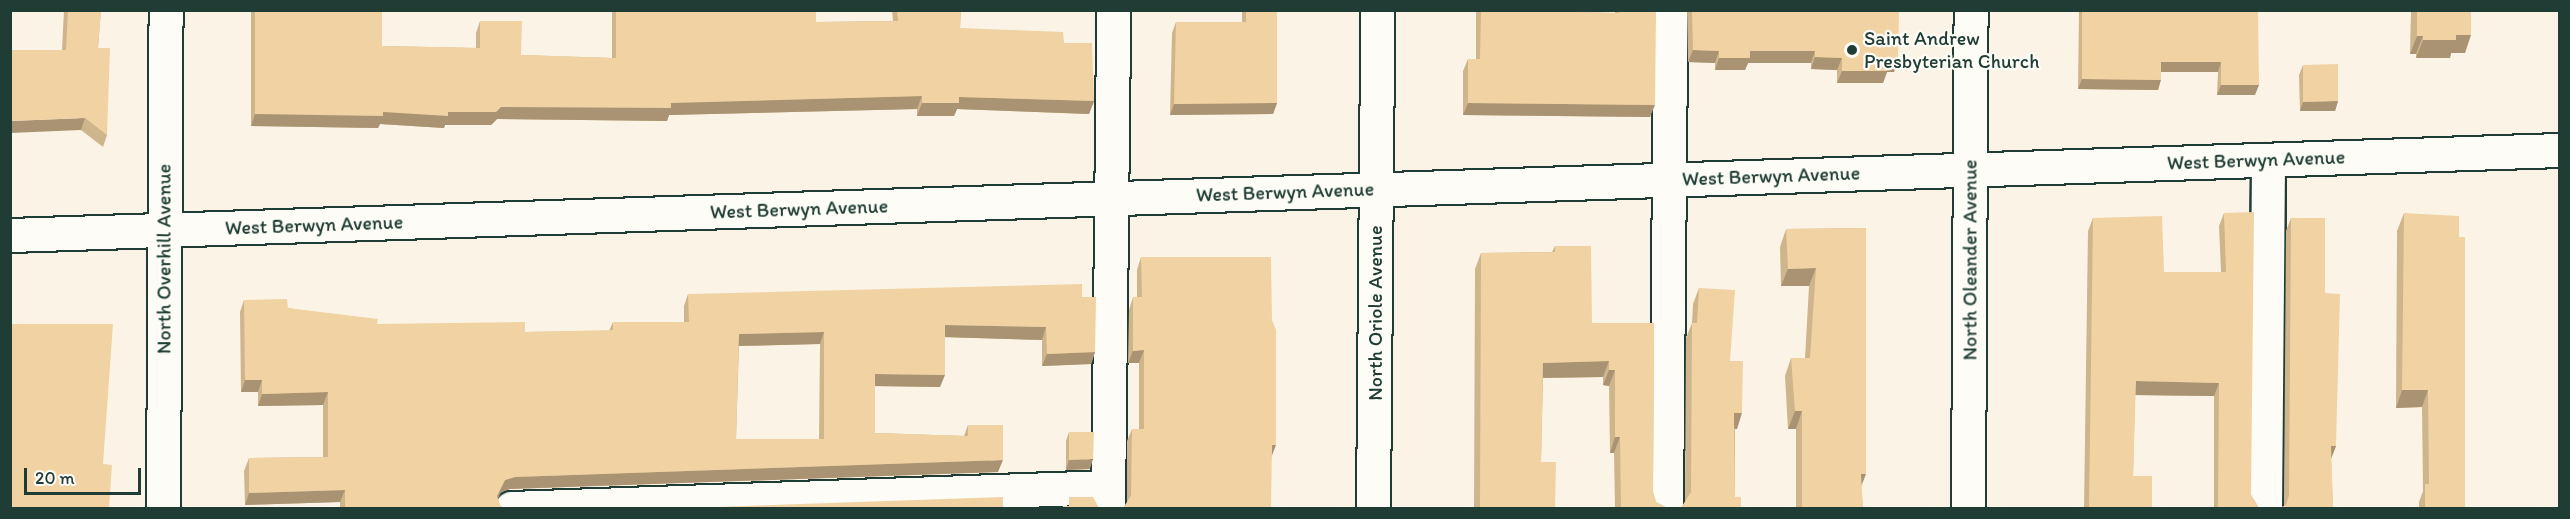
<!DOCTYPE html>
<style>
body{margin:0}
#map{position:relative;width:2570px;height:519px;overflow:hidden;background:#fbf4e6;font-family:Itim,sans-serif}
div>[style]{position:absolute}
.roads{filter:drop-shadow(2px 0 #1f3d34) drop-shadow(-2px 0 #1f3d34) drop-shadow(0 2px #1f3d34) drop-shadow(0 -2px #1f3d34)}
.minor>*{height:33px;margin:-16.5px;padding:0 16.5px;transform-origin:16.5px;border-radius:16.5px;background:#fdfcf7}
.wall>*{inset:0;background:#cfb58c}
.shaded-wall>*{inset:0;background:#a99372}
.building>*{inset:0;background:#f1d2a3}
.dots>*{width:16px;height:16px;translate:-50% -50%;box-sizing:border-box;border:3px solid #fdfcf7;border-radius:50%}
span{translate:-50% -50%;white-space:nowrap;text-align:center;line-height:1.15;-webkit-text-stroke:4.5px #fdfcf7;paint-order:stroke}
.poi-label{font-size:20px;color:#1f3d34}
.left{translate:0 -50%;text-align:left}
.street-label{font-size:20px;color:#1f3d34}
.frame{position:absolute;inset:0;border:12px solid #1f3d34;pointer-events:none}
.scale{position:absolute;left:24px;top:468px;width:117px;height:27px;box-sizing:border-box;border:3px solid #1f3d34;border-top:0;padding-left:8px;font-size:18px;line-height:21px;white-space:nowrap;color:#1f3d34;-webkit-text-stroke:4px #fdfcf7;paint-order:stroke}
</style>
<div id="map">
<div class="roads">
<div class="minor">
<div style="left:10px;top:235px;width:2551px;rotate:-1.91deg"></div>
<div style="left:163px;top:508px;width:498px;rotate:-89.7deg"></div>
<div style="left:511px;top:508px;width:597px;rotate:-2.01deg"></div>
<div style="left:1108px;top:508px;width:498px;rotate:-89.4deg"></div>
<div style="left:1373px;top:508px;width:498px;rotate:-89.5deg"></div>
<div style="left:1666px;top:508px;width:498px;rotate:-89.5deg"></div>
<div style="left:1968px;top:508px;width:498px;rotate:-89.7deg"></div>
<div style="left:2265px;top:508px;width:348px;rotate:-89.5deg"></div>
</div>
</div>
<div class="wall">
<div style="clip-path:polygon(64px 10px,101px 10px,98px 48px,107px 135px,103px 147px,81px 130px,62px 50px)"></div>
<div style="clip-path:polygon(251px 10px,382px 10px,382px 46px,476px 48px,476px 33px,480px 21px,521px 55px,612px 58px,612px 10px,816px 10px,816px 22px,893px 21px,892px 10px,961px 10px,960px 28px,1064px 43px,1094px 101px,1089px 114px,957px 109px,954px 116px,917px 116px,917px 109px,669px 115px,667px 121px,497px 119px,491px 125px,445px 125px,444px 128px,380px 124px,378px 128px,251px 126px)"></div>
<div style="clip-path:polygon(1242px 10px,1277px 10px,1277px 103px,1273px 114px,1170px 115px,1172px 33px,1176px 22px,1242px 22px)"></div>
<div style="clip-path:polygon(1476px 10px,1533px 10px,1533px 11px,1615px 13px,1615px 10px,1656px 10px,1650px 117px,1463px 115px,1463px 71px,1468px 59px,1476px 59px)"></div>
<div style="clip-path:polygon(1687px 10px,1899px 10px,1894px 72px,1887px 72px,1883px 83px,1837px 83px,1837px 70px,1811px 69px,1811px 63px,1748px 63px,1745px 70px,1715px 70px,1715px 63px,1688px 62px)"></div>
<div style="clip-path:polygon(2079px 10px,2258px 10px,2255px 95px,2217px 95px,2218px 72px,2161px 72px,2158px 90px,2078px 89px)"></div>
<div style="clip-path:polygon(2411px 10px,2471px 10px,2465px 53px,2451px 53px,2450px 58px,2416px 58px,2416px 54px,2410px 54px)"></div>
<div style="clip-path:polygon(2303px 65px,2338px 101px,2335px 111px,2300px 111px,2299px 75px)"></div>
<div style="clip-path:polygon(2224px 213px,2251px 495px,2259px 508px,2214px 508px,2214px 396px,2135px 395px,2133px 476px,2152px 508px,2084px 508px,2088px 231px,2093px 218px,2164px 272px,2221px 272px,2219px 226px)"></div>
<div style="clip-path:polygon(2404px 213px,2465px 508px,2419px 508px,2419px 502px,2423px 491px,2422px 407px,2396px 408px,2397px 231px)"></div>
<div style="clip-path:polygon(2291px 218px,2325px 293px,2336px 446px,2331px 458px,2333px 508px,2284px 506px,2286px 231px)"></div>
<div style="clip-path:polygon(1866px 228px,1861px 486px,1863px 508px,1796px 508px,1796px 429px,1788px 429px,1785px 376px,1791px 358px,1805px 358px,1809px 286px,1781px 286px,1780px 247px,1786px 229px)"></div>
<div style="clip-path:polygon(1555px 246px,1592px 323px,1654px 323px,1653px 492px,1656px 502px,1667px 508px,1615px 508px,1614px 453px,1610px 453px,1609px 386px,1603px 385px,1603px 377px,1543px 378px,1541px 462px,1555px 508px,1474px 508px,1475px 269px,1481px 253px,1552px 252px)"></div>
<div style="clip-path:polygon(1141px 257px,1271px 257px,1127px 503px,1127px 441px,1132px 429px,1139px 429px,1139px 363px,1128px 363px,1129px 310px,1133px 297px,1137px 297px,1137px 270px)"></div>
<div style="clip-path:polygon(1699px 288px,1730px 361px,1737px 429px,1735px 429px,1735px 497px,1681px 508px,1685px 502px,1686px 338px,1692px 323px,1693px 304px)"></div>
<div style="clip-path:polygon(evenodd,688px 294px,1082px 297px,1095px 352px,1091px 364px,1042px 366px,1042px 340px,945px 337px,940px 387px,875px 386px,875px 433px,964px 436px,968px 425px,998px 472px,510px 489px,501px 492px,498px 498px,500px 506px,505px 508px,340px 508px,340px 502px,245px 505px,244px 471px,249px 458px,323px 457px,323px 405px,258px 406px,258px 392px,241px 392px,240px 312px,244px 300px,377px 324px,525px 332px,609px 331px,613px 322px,684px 322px,684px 306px,688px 294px,820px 344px,819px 439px,736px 439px,739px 346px,820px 344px)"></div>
<div style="clip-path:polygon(1069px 432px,1090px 469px,1066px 470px,1066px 441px)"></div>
</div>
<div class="shaded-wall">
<div style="clip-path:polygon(2456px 35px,2471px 35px,2465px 53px,2451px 53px,2450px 58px,2416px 58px,2423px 40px)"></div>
<div style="clip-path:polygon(2417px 36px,2423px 36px,2416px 54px,2410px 54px)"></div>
<div style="clip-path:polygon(1693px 50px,1719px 51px,1715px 63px,1688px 62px)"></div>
<div style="clip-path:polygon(1750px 51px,1815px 51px,1811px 63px,1748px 63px,1745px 70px,1715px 70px,1719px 58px)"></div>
<div style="clip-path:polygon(1815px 57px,1842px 58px,1837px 70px,1811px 69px)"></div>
<div style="clip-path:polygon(1887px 60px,1898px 60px,1894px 72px,1887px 72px,1883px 83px,1837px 83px,1842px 71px)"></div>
<div style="clip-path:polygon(2161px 62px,2221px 62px,2218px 72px,2158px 72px)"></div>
<div style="clip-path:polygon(2082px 79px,2161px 80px,2158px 90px,2078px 89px)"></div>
<div style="clip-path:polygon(2221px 85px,2259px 85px,2255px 95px,2217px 95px)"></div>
<div style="clip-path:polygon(922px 96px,917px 109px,669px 115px,667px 121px,497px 119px,491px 125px,445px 125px,444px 128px,380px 124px,378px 128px,251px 126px,255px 114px,383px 112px,448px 112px,501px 107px)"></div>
<div style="clip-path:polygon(959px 97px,1094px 101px,1089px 114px,957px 109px,954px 116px,917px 116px,922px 103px)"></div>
<div style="clip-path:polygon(2338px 101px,2335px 111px,2300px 111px,2303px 102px)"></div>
<div style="clip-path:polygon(1277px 103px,1273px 114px,1170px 115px,1174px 104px)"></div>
<div style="clip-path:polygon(1468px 103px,1655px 105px,1650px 117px,1463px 115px)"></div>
<div style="clip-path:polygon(85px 118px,81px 130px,10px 133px,10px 121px)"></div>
<div style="clip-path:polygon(1816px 268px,1809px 286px,1781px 286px,1788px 269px)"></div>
<div style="clip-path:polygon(945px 325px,1046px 327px,1042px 340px,941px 337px)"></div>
<div style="clip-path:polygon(824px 332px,820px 344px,735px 346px,739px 334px)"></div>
<div style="clip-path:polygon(1144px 350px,1139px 363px,1128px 363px,1133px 351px)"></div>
<div style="clip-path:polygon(1095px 352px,1091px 364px,1042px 366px,1047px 354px)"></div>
<div style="clip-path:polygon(1609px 361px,1603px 377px,1537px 378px,1543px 363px)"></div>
<div style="clip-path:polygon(1609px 370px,1615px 370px,1609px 386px,1603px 385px)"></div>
<div style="clip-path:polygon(875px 374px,945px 375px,940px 387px,871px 386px)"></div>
<div style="clip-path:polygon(245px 380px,262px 380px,258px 392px,241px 392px)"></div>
<div style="clip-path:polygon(2136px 381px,2219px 383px,2214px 396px,2131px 395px)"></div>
<div style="clip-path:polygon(2402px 390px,2428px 390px,2422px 407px,2396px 408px)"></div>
<div style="clip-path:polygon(328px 392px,323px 405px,258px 406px,262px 394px)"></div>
<div style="clip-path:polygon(1795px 411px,1802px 411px,1796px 429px,1788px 429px)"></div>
<div style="clip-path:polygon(1734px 413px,1742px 413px,1737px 429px,1729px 429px)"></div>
<div style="clip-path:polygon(1615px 437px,1620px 437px,1614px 453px,1610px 453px)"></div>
<div style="clip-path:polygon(1272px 445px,1276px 445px,1271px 458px)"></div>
<div style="clip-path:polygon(2331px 446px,2336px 446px,2331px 459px)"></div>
<div style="clip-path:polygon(1093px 459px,1090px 469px,1066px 470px,1069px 460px)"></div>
<div style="clip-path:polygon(1003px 460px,998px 472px,510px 489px,501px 492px,492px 508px,497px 496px,505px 480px,515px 477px)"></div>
<div style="clip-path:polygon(1861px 474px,1866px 474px,1859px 492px)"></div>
<div style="clip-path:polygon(345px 490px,340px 502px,245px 505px,249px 493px)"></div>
</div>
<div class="building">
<div style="clip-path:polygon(68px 10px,101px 10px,98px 48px,110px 48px,107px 135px,85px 118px,10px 121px,10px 50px,66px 50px)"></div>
<div style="clip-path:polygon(255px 10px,382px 10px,382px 46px,480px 48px,480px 21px,522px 21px,521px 55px,616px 58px,616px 10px,816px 10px,816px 22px,898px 21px,897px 10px,961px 10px,960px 28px,1063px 32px,1064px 43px,1092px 43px,1094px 101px,959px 97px,959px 103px,922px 103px,922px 96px,671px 103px,671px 108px,501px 107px,496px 112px,448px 112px,448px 116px,383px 112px,383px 116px,255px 114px)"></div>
<div style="clip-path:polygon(1246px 10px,1277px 10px,1277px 103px,1174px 104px,1176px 22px,1246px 22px)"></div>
<div style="clip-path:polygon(1481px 10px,1533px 10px,1533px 11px,1619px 13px,1619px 10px,1656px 10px,1655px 105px,1468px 103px,1468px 59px,1480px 59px)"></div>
<div style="clip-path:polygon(1692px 10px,1899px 10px,1898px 60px,1887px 60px,1887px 71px,1842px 71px,1842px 58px,1815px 57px,1815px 51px,1750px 51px,1750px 58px,1719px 58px,1719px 51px,1693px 50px)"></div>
<div style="clip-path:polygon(2082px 10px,2258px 10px,2259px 85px,2221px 85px,2221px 62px,2161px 62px,2161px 80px,2082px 79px)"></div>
<div style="clip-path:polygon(2417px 10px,2471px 10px,2471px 35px,2456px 35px,2456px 40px,2423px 40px,2423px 36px,2417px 36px)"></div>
<div style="clip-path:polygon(2338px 64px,2338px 101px,2303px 102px,2303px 65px)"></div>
<div style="clip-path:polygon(2254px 212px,2251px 495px,2259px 508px,2218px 508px,2219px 383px,2136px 381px,2133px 476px,2152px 476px,2152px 508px,2089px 508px,2093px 218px,2162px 216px,2164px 272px,2226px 272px,2224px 213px)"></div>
<div style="clip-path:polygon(2404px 213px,2459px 216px,2459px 237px,2465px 237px,2465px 508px,2425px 508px,2425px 484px,2429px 484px,2428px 390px,2402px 390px)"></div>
<div style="clip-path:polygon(2291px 218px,2325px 218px,2325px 293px,2340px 294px,2336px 446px,2331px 446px,2333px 508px,2279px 508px,2286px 505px,2289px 495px)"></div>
<div style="clip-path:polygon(1866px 228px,1866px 474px,1861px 474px,1863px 508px,1802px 508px,1802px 411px,1795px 411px,1791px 358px,1810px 358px,1816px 268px,1788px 269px,1786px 229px)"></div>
<div style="clip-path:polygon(1555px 246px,1591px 246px,1592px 323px,1654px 323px,1653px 492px,1656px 502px,1667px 508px,1621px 508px,1620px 437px,1615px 437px,1615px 370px,1609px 370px,1609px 361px,1543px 363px,1541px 462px,1556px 462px,1555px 508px,1480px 508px,1481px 253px,1555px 252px)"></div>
<div style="clip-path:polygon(1141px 257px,1271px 257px,1272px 320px,1276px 330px,1276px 445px,1272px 445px,1271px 508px,1123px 508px,1131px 496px,1132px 429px,1144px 429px,1144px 350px,1133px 351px,1133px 297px,1142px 297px)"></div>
<div style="clip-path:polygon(evenodd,1082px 284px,1082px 297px,1096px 297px,1095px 352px,1047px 354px,1046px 327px,945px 325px,945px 375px,875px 374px,875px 433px,968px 436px,968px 425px,1003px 425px,1003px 460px,515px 477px,505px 480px,497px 496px,500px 506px,505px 508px,345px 508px,345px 490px,249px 493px,249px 458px,328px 457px,328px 392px,262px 394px,262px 380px,245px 380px,244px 300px,287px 299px,288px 308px,378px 319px,377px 324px,525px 322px,525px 332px,613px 330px,613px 322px,689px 322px,688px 294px,1082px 284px,824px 332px,824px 439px,736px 439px,739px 334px,824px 332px)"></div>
<div style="clip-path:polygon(1699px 288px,1735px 290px,1730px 361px,1743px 361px,1742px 413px,1734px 413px,1735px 497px,1741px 497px,1741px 508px,1680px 508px,1681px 508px,1691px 492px,1692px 323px,1697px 323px)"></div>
<div style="clip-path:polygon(10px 324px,113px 324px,103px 464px,112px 465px,109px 508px,10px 508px)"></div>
<div style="clip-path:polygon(1069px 432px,1094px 432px,1093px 459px,1069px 460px)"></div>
<div style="clip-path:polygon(1003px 497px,1003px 508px,685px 508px)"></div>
<div style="clip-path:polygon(1069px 497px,1093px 497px,1099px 508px,1063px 508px,1063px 506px,1069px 506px)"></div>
</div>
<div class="dots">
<div style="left:1852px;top:50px;background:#1f3d34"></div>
</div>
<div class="poi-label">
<span class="left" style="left:1864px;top:50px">Saint Andrew<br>Presbyterian Church</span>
</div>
<div class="street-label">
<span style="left:2256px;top:160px;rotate:-2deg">West Berwyn Avenue</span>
<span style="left:1771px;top:176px;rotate:-2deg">West Berwyn Avenue</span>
<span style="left:1285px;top:192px;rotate:-2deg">West Berwyn Avenue</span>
<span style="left:799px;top:209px;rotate:-2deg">West Berwyn Avenue</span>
<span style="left:314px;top:225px;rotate:-2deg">West Berwyn Avenue</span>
<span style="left:164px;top:259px;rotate:-90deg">North Overhill Avenue</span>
<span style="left:1970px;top:260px;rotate:-90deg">North Oleander Avenue</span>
<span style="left:1375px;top:313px;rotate:-90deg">North Oriole Avenue</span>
</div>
<div class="frame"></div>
<div class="scale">20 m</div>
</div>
